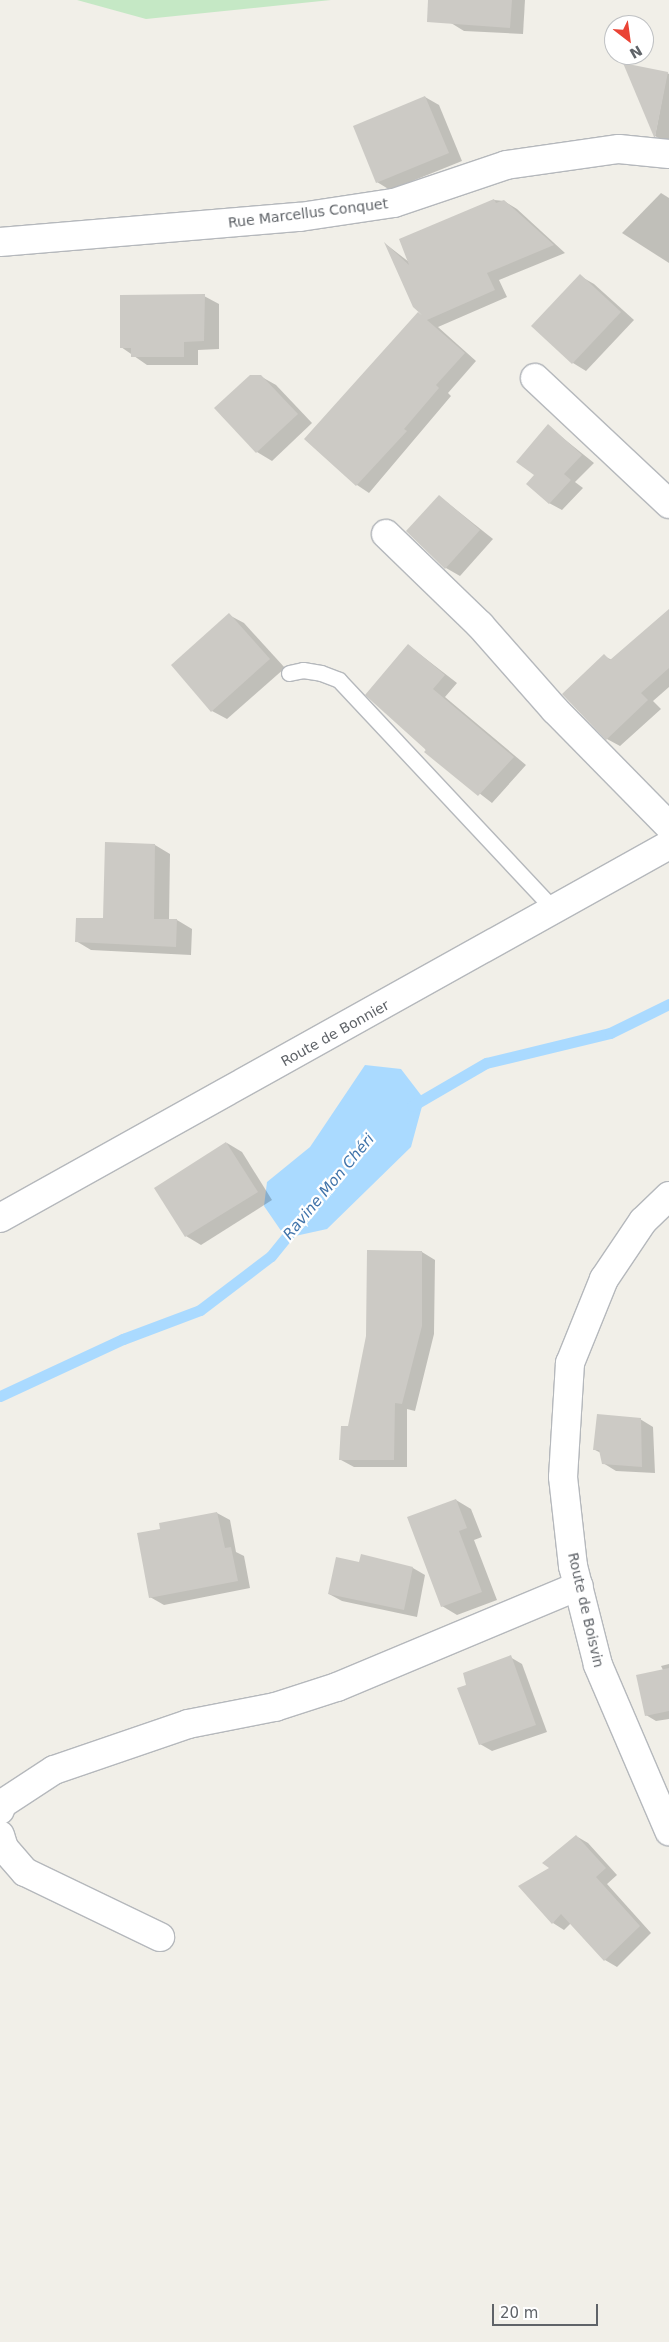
<!DOCTYPE html>
<meta charset="utf-8">
<style>
body{margin:0}
#map{position:relative;width:669px;height:2342px;overflow:hidden;background:#f1efe8;font-family:"DejaVu Sans",sans-serif}
div>[style]{position:absolute}
.green>*{inset:0;background:#c5e8c5}
.water>*{inset:0;background:#aadaff}
.shadow>*{inset:0;background:#0003}
.stream>*{height:11px;margin:-5.5px;padding:0 5.5px;transform-origin:5.5px;border-radius:5.5px;background:#aadaff}
.building>*{inset:0;background:#cccac5}
.roads{filter:drop-shadow(1px 0 #b5b8bc) drop-shadow(-1px 0 #b5b8bc) drop-shadow(0 1px #b5b8bc) drop-shadow(0 -1px #b5b8bc)}
.service>*{height:15px;margin:-7.5px;padding:0 7.5px;transform-origin:7.5px;border-radius:7.5px;background:#fff}
.minor>*{height:28px;margin:-14px;padding:0 14px;transform-origin:14px;border-radius:14px;background:#fff}
.secondary>*{height:28px;margin:-14px;padding:0 14px;transform-origin:14px;border-radius:14px;background:#fff}
span{translate:-50% -50%;white-space:nowrap;text-align:center;line-height:1.15;-webkit-text-stroke:4.5px #fff;paint-order:stroke}
.street-label{font-size:14px;color:#5f6368}
.water-label{font-size:15px;color:#4174aa;font-style:italic}
.north{position:absolute;left:604px;top:15px;width:50px;height:50px;box-sizing:border-box;background:#fff;border:1px solid #bfc1c3;border-radius:50%;rotate:150deg;font-size:14px;font-weight:700;line-height:20px;text-align:center;color:#5f6368}
.north::after{content:'';display:block;margin:auto;width:18px;height:22px;background:#ea4335;clip-path:polygon(50% 0,100% 100%,50% 72%,0 100%)}
.scale{position:absolute;left:492px;top:2304px;width:106px;height:22px;box-sizing:border-box;border:2px solid #5f6368;border-top:0;padding-left:6px;font-size:15px;line-height:18px;white-space:nowrap;color:#5f6368;-webkit-text-stroke:4px #fff;paint-order:stroke}
</style>
<div id="map">
<div class="green">
<div style="clip-path:polygon(77px 0,331px 0,146px 19px)"></div>
</div>
<div class="water">
<div style="clip-path:polygon(365px 1065px,401px 1069px,424px 1099px,411px 1147px,327px 1229px,286px 1238px,264px 1206px,267px 1182px,310px 1147px)"></div>
</div>
<div class="shadow">
<div style="clip-path:polygon(452px 0,525px 0,523px 34px,464px 31px,451px 23px)"></div>
<div style="clip-path:polygon(667px 73px,669px 74px,669px 144px,655px 136px)"></div>
<div style="clip-path:polygon(425px 97px,439px 105px,462px 161px,390px 190px,377px 182px)"></div>
<div style="clip-path:polygon(661px 193px,669px 198px,669px 263px,622px 233px)"></div>
<div style="clip-path:polygon(494px 200px,504px 201px,517px 209px,565px 253px,499px 280px,507px 297px,438px 327px,476px 361px,448px 393px,451px 396px,369px 493px,357px 485px,305px 439px,423px 317px,387px 245px,409px 262px)"></div>
<div style="clip-path:polygon(580px 276px,594px 284px,634px 320px,586px 371px,573px 363px)"></div>
<div style="clip-path:polygon(204px 296px,219px 304px,219px 349px,198px 350px,198px 365px,147px 365px,121px 347px)"></div>
<div style="clip-path:polygon(260px 376px,276px 385px,312px 423px,272px 461px,257px 452px,215px 408px)"></div>
<div style="clip-path:polygon(548px 426px,594px 463px,575px 482px,583px 488px,562px 510px,549px 503px,536px 475px)"></div>
<div style="clip-path:polygon(439px 496px,493px 539px,460px 576px,446px 568px)"></div>
<div style="clip-path:polygon(669px 610px,669px 687px,653px 701px,661px 709px,620px 746px,607px 739px,604px 656px,612px 660px)"></div>
<div style="clip-path:polygon(229px 615px,244px 623px,285px 668px,227px 719px,212px 711px)"></div>
<div style="clip-path:polygon(408px 645px,457px 683px,445px 697px,526px 765px,492px 803px,426px 752px)"></div>
<div style="clip-path:polygon(155px 845px,170px 854px,169px 920px,177px 920px,192px 929px,191px 955px,91px 950px,76px 941px,104px 920px)"></div>
<div style="clip-path:polygon(227px 1143px,242px 1152px,272px 1200px,201px 1245px,186px 1236px)"></div>
<div style="clip-path:polygon(422px 1252px,435px 1260px,434px 1334px,415px 1411px,407px 1409px,407px 1467px,354px 1467px,341px 1460px,349px 1427px)"></div>
<div style="clip-path:polygon(640px 1419px,653px 1427px,655px 1473px,616px 1471px,603px 1463px,601px 1453px,595px 1450px)"></div>
<div style="clip-path:polygon(456px 1500px,471px 1509px,482px 1537px,474px 1540px,497px 1600px,457px 1615px,442px 1606px)"></div>
<div style="clip-path:polygon(217px 1513px,230px 1520px,236px 1552px,244px 1556px,250px 1588px,164px 1605px,150px 1597px,162px 1530px)"></div>
<div style="clip-path:polygon(360px 1564px,413px 1568px,425px 1575px,417px 1617px,342px 1601px,329px 1594px)"></div>
<div style="clip-path:polygon(510px 1657px,522px 1664px,547px 1732px,492px 1751px,480px 1744px,467px 1686px)"></div>
<div style="clip-path:polygon(669px 1664px,669px 1719px,656px 1721px,646px 1715px,663px 1670px,661px 1666px)"></div>
<div style="clip-path:polygon(576px 1836px,588px 1843px,617px 1875px,607px 1884px,651px 1933px,617px 1967px,605px 1960px,571px 1923px,564px 1930px,553px 1923px)"></div>
</div>
<div class="stream">
<div style="left:412px;top:1106px;width:86px;rotate:-30.2deg"></div>
<div style="left:486px;top:1063px;width:128px;rotate:-13.6deg"></div>
<div style="left:610px;top:1033px;width:66px;rotate:-26.2deg"></div>
<div style="left:0;top:1396px;width:136px;rotate:-24.9deg"></div>
<div style="left:123px;top:1339px;width:82px;rotate:-20.6deg"></div>
<div style="left:200px;top:1310px;width:89px;rotate:-37.3deg"></div>
<div style="left:271px;top:1256px;width:36px;rotate:-51deg"></div>
</div>
<div class="building">
<div style="clip-path:polygon(428px 0,512px 0,510px 28px,427px 22px)"></div>
<div style="clip-path:polygon(623px 63px,668px 72px,655px 137px,654px 137px)"></div>
<div style="clip-path:polygon(425px 96px,449px 153px,376px 183px,353px 126px)"></div>
<div style="clip-path:polygon(494px 199px,496px 203px,504px 200px,554px 245px,487px 273px,495px 290px,427px 320px,465px 353px,436px 385px,439px 388px,404px 429px,407px 431px,356px 486px,304px 439px,418px 312px,423px 316px,413px 307px,384px 242px,409px 265px,399px 239px)"></div>
<div style="clip-path:polygon(580px 274px,621px 312px,572px 364px,531px 326px)"></div>
<div style="clip-path:polygon(205px 294px,204px 341px,184px 342px,184px 357px,131px 357px,131px 348px,120px 348px,120px 295px)"></div>
<div style="clip-path:polygon(250px 375px,261px 375px,298px 414px,256px 453px,214px 408px)"></div>
<div style="clip-path:polygon(548px 424px,582px 455px,564px 474px,571px 480px,549px 504px,526px 484px,534px 475px,516px 462px)"></div>
<div style="clip-path:polygon(439px 495px,480px 530px,445px 569px,406px 531px)"></div>
<div style="clip-path:polygon(669px 609px,669px 668px,641px 693px,648px 700px,606px 740px,562px 694px,604px 654px,610px 660px)"></div>
<div style="clip-path:polygon(229px 613px,270px 659px,211px 712px,171px 665px)"></div>
<div style="clip-path:polygon(408px 644px,445px 675px,433px 689px,514px 757px,478px 796px,424px 752px,426px 750px,365px 695px)"></div>
<div style="clip-path:polygon(105px 842px,155px 844px,154px 919px,177px 919px,176px 947px,75px 942px,76px 918px,103px 918px)"></div>
<div style="clip-path:polygon(226px 1142px,258px 1192px,185px 1237px,154px 1188px)"></div>
<div style="clip-path:polygon(367px 1250px,422px 1251px,422px 1326px,402px 1404px,395px 1403px,394px 1460px,339px 1460px,341px 1426px,348px 1426px,366px 1336px)"></div>
<div style="clip-path:polygon(597px 1414px,641px 1418px,642px 1467px,602px 1464px,599px 1450px,593px 1450px)"></div>
<div style="clip-path:polygon(456px 1499px,467px 1528px,459px 1531px,482px 1592px,441px 1607px,407px 1517px)"></div>
<div style="clip-path:polygon(217px 1512px,225px 1548px,231px 1547px,238px 1581px,149px 1598px,137px 1533px,160px 1529px,159px 1523px)"></div>
<div style="clip-path:polygon(361px 1554px,413px 1567px,404px 1610px,328px 1594px,336px 1557px,359px 1562px)"></div>
<div style="clip-path:polygon(511px 1655px,536px 1725px,479px 1745px,457px 1688px,466px 1685px,463px 1673px)"></div>
<div style="clip-path:polygon(669px 1668px,669px 1711px,645px 1716px,636px 1675px)"></div>
<div style="clip-path:polygon(576px 1835px,606px 1868px,596px 1877px,640px 1926px,604px 1961px,561px 1914px,552px 1924px,518px 1886px,549px 1868px,542px 1863px)"></div>
</div>
<div class="roads">
<div class="service">
<div style="left:289px;top:673px;width:14px;rotate:-12deg"></div>
<div style="left:303px;top:670px;width:18px;rotate:9deg"></div>
<div style="left:321px;top:673px;width:19px;rotate:21deg"></div>
<div style="left:339px;top:680px;width:316px;rotate:46.9deg"></div>
</div>
<div class="minor">
<div style="left:0;top:242px;width:301px;rotate:-4.8deg"></div>
<div style="left:300px;top:217px;width:95px;rotate:-8.5deg"></div>
<div style="left:394px;top:203px;width:118px;rotate:-18.7deg"></div>
<div style="left:506px;top:165px;width:114px;rotate:-8.1deg"></div>
<div style="left:619px;top:149px;width:50px;rotate:5.7deg"></div>
<div style="left:535px;top:378px;width:184px;rotate:43.2deg"></div>
<div style="left:386px;top:534px;width:131px;rotate:44.1deg"></div>
<div style="left:480px;top:625px;width:113px;rotate:48.6deg"></div>
<div style="left:555px;top:710px;width:163px;rotate:45.5deg"></div>
<div style="left:0;top:1218px;width:766px;rotate:-29.14deg"></div>
<div style="left:0;top:1810px;width:6px;rotate:-72deg"></div>
<div style="left:2px;top:1804px;width:62px;rotate:-33.2deg"></div>
<div style="left:54px;top:1770px;width:142px;rotate:-18.9deg"></div>
<div style="left:188px;top:1724px;width:89px;rotate:-11.1deg"></div>
<div style="left:275px;top:1707px;width:65px;rotate:-17.9deg"></div>
<div style="left:337px;top:1687px;width:262px;rotate:-22.7deg"></div>
<div style="left:0;top:1835px;width:14px;rotate:73deg"></div>
<div style="left:4px;top:1848px;width:32px;rotate:49deg"></div>
<div style="left:25px;top:1872px;width:150px;rotate:25.7deg"></div>
</div>
<div class="secondary">
<div style="left:669px;top:1196px;width:36px;rotate:136deg"></div>
<div style="left:643px;top:1221px;width:70px;rotate:123.9deg"></div>
<div style="left:604px;top:1279px;width:91px;rotate:112deg"></div>
<div style="left:570px;top:1363px;width:114px;rotate:93.5deg"></div>
<div style="left:563px;top:1477px;width:90px;rotate:83.6deg"></div>
<div style="left:573px;top:1566px;width:102px;rotate:75.8deg"></div>
<div style="left:598px;top:1665px;width:181px;rotate:66.8deg"></div>
</div>
</div>
<div class="street-label">
<span style="left:308px;top:213px;rotate:-7deg">Rue Marcellus Conquet</span>
<span style="left:335px;top:1033px;rotate:-29deg">Route de Bonnier</span>
<span style="left:586px;top:1610px;rotate:77deg">Route de Boisvin</span>
</div>
<div class="water-label">
<span style="left:329px;top:1187px;rotate:-50deg">Ravine Mon Chéri</span>
</div>
<div class="north">N</div>
<div class="scale">20 m</div>
</div>
